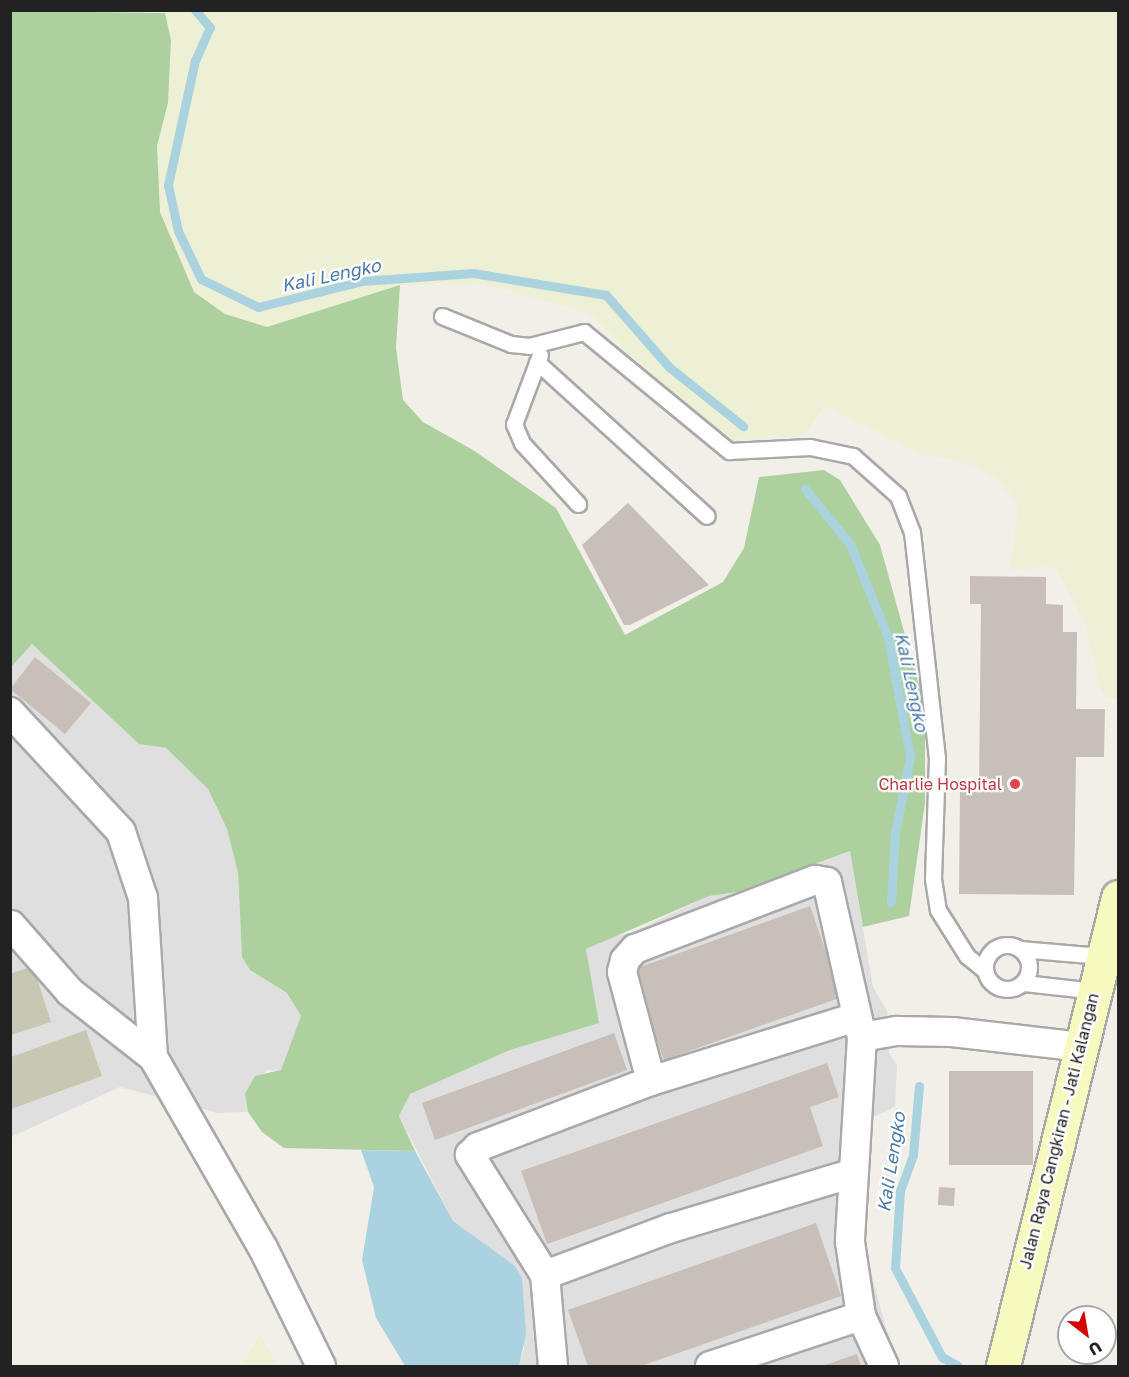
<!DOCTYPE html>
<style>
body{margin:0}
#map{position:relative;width:1129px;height:1377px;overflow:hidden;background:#f2efe9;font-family:"Golos Text",sans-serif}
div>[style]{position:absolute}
.residential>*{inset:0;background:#e0dfdf}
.construction>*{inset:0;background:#c7c7b4}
.farmland>*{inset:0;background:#eef0d5}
.forest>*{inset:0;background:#add19e}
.water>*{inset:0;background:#aad3df}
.stream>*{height:9px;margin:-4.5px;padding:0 4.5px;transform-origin:4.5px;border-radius:4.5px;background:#aad3df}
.building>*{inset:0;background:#c7bfb8}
.roads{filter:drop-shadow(2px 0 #a9a9a9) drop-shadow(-2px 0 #a9a9a9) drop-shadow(0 2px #a9a9a9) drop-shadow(0 -2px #a9a9a9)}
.lane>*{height:15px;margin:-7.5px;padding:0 7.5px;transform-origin:7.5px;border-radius:7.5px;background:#fff}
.lane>.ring{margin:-7.5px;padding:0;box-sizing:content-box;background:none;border:15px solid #fff;border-radius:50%}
.street>*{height:28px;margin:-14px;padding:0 14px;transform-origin:14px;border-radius:14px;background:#fff}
.secondary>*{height:33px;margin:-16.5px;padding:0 16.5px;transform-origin:16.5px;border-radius:16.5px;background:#f7fabf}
.dots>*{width:16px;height:16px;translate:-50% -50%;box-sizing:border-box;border:3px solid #fff;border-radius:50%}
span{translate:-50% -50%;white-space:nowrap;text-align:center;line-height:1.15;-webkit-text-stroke:4.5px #fff;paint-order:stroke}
.health-label{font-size:16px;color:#be3a42}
.right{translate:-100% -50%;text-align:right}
.street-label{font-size:16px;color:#222}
.water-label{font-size:18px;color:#4a7aab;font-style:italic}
.frame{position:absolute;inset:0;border:12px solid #222;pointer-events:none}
.north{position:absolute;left:1057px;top:1305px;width:60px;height:60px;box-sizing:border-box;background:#fff;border:2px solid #a7a7a7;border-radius:50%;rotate:149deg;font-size:16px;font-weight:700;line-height:24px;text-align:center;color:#222}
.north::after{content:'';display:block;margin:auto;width:21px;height:27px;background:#d40000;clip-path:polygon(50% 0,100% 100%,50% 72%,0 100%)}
</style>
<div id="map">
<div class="residential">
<div style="clip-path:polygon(32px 644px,139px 744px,166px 748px,208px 789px,227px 829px,238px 873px,242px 957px,250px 970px,287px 993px,301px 1016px,281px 1071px,267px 1070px,245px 1094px,248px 1112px,218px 1113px,120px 1087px,11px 1137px,10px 667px)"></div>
<div style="clip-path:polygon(850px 851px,873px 987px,887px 1011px,889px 1053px,897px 1065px,895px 1107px,871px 1118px,864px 1246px,896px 1366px,519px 1366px,524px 1349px,514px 1266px,453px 1221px,399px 1116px,409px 1094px,510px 1050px,590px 975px,586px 949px,603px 939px,633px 932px,709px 896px,738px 892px)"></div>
</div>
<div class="construction">
<div style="clip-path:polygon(33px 966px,51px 1022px,11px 1035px,10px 974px)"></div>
<div style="clip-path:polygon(86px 1030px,102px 1076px,11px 1109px,11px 1057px)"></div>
</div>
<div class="farmland">
<div style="clip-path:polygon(162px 11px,1118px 11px,1118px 698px,1107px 698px,1101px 691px,1084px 621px,1055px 566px,1010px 571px,1018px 504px,996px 478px,967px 462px,921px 454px,824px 406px,806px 435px,731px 440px,680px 405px,588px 312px,484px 284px,400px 285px,267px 327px,225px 314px,194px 292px,160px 212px,157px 146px,168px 103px,171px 41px)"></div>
<div style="clip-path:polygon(260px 1334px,277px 1366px,242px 1366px)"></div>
</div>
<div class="forest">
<div style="clip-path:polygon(11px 11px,165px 13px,171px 40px,168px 103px,157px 146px,160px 212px,194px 292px,225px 314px,267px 327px,400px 285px,396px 348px,403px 400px,423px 422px,473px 450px,556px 508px,625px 635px,723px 582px,744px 548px,759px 477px,824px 470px,840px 480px,880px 545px,925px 707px,925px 803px,909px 916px,863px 927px,850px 851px,738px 892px,709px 896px,586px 949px,599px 1023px,510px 1050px,410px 1094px,399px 1116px,415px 1151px,284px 1148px,262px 1132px,248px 1112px,245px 1094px,255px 1076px,281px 1070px,301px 1016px,287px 993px,250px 970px,242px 957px,238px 873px,227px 829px,208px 789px,166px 748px,139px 744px,32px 644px,11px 667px)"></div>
</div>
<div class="water">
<div style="clip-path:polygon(361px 1150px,415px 1151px,453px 1221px,515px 1266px,522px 1278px,526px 1334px,519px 1366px,405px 1366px,376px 1318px,362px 1260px,374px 1187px)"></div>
</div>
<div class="stream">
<div style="left:195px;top:10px;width:23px;rotate:49deg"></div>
<div style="left:210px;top:27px;width:36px;rotate:114deg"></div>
<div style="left:195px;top:60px;width:128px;rotate:102.2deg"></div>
<div style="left:168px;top:185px;width:47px;rotate:77.7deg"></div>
<div style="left:178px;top:231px;width:53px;rotate:64.4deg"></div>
<div style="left:201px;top:279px;width:64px;rotate:26.2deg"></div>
<div style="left:258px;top:307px;width:107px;rotate:-14deg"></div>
<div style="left:362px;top:281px;width:111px;rotate:-4.1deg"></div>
<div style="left:473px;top:273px;width:135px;rotate:9.4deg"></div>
<div style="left:606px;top:295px;width:96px;rotate:48.8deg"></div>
<div style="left:669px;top:367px;width:95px;rotate:38.6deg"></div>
<div style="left:805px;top:489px;width:71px;rotate:50.7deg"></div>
<div style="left:850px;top:544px;width:100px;rotate:67.8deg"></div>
<div style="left:888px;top:637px;width:122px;rotate:79.6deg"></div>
<div style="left:910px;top:757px;width:77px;rotate:101.2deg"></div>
<div style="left:895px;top:833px;width:69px;rotate:93.3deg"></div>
<div style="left:919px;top:1086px;width:69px;rotate:95deg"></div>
<div style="left:913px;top:1155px;width:38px;rotate:110deg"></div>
<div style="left:900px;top:1191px;width:77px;rotate:93.7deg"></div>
<div style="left:895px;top:1268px;width:101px;rotate:62.2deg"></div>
<div style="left:942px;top:1357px;width:18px;rotate:29deg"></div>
</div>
<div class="building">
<div style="clip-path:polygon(628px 503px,709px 585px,630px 625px,624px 625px,582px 545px)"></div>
<div style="clip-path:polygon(970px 576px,1046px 577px,1046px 604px,1063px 605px,1063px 632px,1077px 632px,1076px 709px,1105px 709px,1104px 757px,1076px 757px,1074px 895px,959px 894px,960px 790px,979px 790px,981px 604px,970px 604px)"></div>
<div style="clip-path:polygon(35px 657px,91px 703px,65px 734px,10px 689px)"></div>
<div style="clip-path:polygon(810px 906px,842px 997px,664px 1060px,632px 970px)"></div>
<div style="clip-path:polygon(614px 1033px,627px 1070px,435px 1140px,422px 1103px)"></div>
<div style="clip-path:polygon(827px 1063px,839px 1097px,810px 1107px,823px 1146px,547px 1244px,521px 1171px)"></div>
<div style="clip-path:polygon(949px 1071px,1033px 1071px,1033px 1165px,949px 1165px)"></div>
<div style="clip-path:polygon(939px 1187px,955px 1188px,954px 1206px,938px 1205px)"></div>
<div style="clip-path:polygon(816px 1223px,841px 1296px,641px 1366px,588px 1366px,568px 1310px)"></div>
<div style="clip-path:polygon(857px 1354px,861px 1366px,822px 1366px)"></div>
</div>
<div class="roads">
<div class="lane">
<div style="left:442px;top:316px;width:74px;rotate:22.1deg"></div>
<div style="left:511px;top:344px;width:18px;rotate:6deg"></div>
<div style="left:529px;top:346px;width:57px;rotate:-14.3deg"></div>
<div style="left:584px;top:332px;width:188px;rotate:39.4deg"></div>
<div style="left:729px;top:451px;width:81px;rotate:-2.8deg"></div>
<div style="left:810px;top:447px;width:44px;rotate:11.8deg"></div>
<div style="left:853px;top:456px;width:60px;rotate:41.6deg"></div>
<div style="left:898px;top:496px;width:39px;rotate:69deg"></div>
<div style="left:912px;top:532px;width:227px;rotate:83.7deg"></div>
<div style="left:937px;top:758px;width:121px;rotate:91.9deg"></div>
<div style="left:933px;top:879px;width:31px;rotate:81deg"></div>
<div style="left:938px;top:910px;width:54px;rotate:57.8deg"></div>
<div style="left:967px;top:956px;width:21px;rotate:39deg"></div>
<div style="left:540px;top:355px;width:74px;rotate:110.6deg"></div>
<div style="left:514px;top:424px;width:21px;rotate:67deg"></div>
<div style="left:522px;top:443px;width:83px;rotate:47.4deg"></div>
<div style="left:537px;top:362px;width:229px;rotate:42.2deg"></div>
<div class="ring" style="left:985px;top:945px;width:29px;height:29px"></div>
<div style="left:1020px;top:949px;width:81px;rotate:4.9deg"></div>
<div style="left:1024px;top:983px;width:71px;rotate:6.4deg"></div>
</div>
<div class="street">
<div style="left:10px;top:712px;width:163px;rotate:47.2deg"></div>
<div style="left:121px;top:832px;width:70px;rotate:71.6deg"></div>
<div style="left:143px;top:898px;width:159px;rotate:86.4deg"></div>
<div style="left:153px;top:1057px;width:220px;rotate:60.1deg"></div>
<div style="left:263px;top:1248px;width:131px;rotate:63.8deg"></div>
<div style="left:11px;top:925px;width:89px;rotate:48.6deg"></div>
<div style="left:70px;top:992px;width:105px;rotate:38.1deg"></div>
<div style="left:862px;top:1037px;width:36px;rotate:-10deg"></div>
<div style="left:897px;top:1031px;width:55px;rotate:1deg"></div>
<div style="left:952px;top:1032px;width:130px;rotate:6.6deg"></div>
<div style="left:651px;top:1081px;width:113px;rotate:-104.9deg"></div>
<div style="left:622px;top:972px;width:12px;rotate:-76deg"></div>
<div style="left:625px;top:960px;width:15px;rotate:-48deg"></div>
<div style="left:635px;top:949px;width:193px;rotate:-21deg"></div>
<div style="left:815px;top:880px;width:12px;rotate:9deg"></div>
<div style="left:827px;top:882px;width:159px;rotate:77.3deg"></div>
<div style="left:862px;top:1037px;width:205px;rotate:93.4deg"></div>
<div style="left:850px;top:1242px;width:75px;rotate:81.5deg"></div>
<div style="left:861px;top:1316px;width:55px;rotate:65.3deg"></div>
<div style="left:545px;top:1275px;width:134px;rotate:-20.5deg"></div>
<div style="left:671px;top:1228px;width:190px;rotate:-16.8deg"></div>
<div style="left:553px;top:1366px;width:91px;rotate:-95deg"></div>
<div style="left:545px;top:1275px;width:142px;rotate:-122deg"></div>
<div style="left:470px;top:1155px;width:11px;rotate:-45deg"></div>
<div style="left:478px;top:1147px;width:185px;rotate:-20.9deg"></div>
<div style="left:651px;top:1081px;width:215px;rotate:-17.3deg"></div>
<div style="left:710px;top:1366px;width:159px;rotate:-18.3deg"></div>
</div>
<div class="secondary">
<div style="left:1003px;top:1366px;width:483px;rotate:-76.2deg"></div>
</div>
</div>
<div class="dots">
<div style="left:1015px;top:784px;background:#e0444e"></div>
</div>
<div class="health-label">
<span class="right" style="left:1002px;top:784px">Charlie Hospital</span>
</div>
<div class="street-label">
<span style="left:1059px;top:1131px;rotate:-76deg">Jalan Raya Cangkiran - Jati Kalangan</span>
</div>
<div class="water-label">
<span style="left:331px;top:275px;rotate:-12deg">Kali Lengko</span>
<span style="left:912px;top:682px;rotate:78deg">Kali Lengko</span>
<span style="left:891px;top:1162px;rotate:-81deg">Kali Lengko</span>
</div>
<div class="frame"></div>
<div class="north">U</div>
</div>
